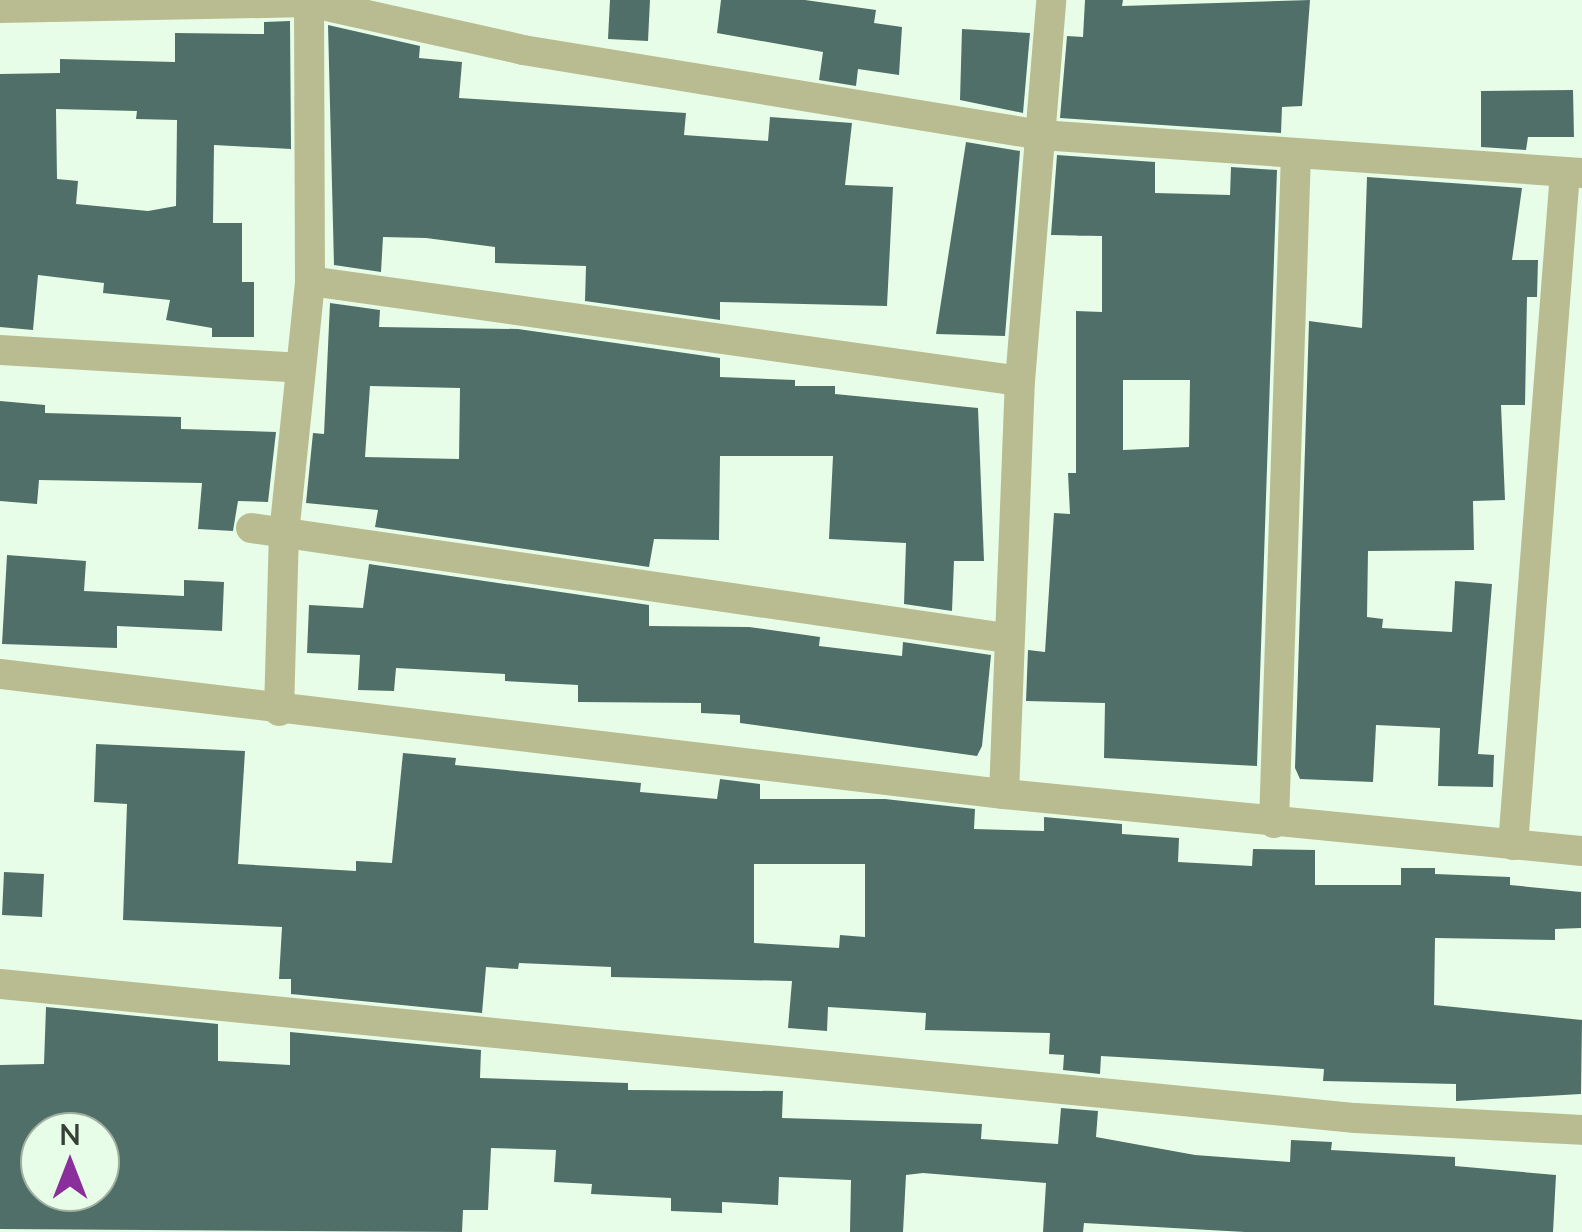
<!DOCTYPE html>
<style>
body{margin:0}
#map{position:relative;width:1582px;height:1232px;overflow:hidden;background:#e8fde8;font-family:Lato,sans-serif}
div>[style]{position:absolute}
.building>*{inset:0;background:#516f69}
.minor>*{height:30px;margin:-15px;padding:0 15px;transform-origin:15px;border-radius:15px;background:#b9bc90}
span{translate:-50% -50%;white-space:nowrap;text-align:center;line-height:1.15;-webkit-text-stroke:10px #e8fde8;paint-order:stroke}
.north{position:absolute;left:20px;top:1112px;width:100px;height:100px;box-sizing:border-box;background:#e8fde8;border:2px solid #a1b1a1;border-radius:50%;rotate:0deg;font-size:28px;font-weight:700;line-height:40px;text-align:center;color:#374037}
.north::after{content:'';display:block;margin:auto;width:35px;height:45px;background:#892e9a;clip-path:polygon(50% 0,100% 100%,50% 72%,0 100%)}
</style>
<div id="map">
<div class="building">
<div style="clip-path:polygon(610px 0,650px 0,648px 41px,608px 39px)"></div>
<div style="clip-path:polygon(721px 0,805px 0,876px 10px,874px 23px,902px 27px,899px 75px,858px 69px,856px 86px,819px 80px,823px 52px,717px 33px)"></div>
<div style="clip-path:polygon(1085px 0,1123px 0,1122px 6px,1310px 0,1302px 106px,1282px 107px,1281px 133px,1060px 118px,1067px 36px,1083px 37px)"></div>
<div style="clip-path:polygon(evenodd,290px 21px,291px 149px,214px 145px,213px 223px,242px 223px,242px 282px,254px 282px,254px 337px,212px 337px,212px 328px,166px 320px,170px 300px,103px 293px,104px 283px,38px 275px,33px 330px,0 327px,0 74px,60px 73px,60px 59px,175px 62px,175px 33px,264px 34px,264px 22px,290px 21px,56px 109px,137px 111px,136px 119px,177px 120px,176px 206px,148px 211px,76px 204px,78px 181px,57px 179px,56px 109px)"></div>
<div style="clip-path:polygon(328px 25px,420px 46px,419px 58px,462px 62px,459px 98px,686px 113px,684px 135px,768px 141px,770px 117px,852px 123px,845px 185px,893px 187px,887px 306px,720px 302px,720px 320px,585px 301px,586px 266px,495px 263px,495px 247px,426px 238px,383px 237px,381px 272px,334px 265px)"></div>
<div style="clip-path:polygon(962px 29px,1030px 33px,1023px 113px,960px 100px)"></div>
<div style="clip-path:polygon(1573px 90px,1574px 137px,1528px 137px,1526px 150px,1481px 147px,1481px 91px)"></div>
<div style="clip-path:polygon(966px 142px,1020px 151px,1005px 336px,936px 334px)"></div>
<div style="clip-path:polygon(evenodd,1057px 155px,1155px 162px,1155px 193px,1230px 195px,1231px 167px,1277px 170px,1257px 766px,1104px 758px,1105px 703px,1026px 701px,1028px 650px,1045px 652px,1054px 513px,1070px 514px,1068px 473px,1076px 473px,1076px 311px,1102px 312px,1102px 236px,1051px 235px,1057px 155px,1123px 380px,1190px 380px,1189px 447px,1123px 450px,1123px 380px)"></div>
<div style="clip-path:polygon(1367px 177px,1522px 188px,1512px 260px,1538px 260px,1537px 297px,1527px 297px,1525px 405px,1501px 405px,1505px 500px,1473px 501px,1474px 550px,1368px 551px,1367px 617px,1383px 619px,1382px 628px,1452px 632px,1455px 581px,1492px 584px,1478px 754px,1494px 755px,1493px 787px,1438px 786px,1440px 728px,1376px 725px,1373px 782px,1300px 779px,1295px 768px,1309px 321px,1362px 328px)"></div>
<div style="clip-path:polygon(evenodd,330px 303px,380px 310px,379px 327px,518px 329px,720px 358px,720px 377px,795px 380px,795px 386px,835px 386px,835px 394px,978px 408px,984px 561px,954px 561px,952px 611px,904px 604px,906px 543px,829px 539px,833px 456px,720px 456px,719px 540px,654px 539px,649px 567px,375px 527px,378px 510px,306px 503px,313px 433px,324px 434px,330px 303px,370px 386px,460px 388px,459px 459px,365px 457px,370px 386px)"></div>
<div style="clip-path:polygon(0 401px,45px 405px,45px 413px,181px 417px,181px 429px,276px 432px,268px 502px,238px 501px,233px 531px,198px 529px,202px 483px,39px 480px,37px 504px,0 501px)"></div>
<div style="clip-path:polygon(7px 555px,86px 561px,84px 591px,184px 596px,184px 580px,224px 582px,222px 631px,117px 626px,117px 648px,2px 644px)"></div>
<div style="clip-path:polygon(369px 564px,649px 605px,649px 626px,749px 627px,820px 637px,819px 646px,902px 656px,903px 642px,991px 655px,982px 746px,977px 756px,740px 723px,740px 715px,701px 713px,701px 703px,578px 702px,578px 685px,505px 681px,505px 674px,396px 668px,394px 691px,358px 690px,360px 655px,307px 653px,309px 605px,363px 608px)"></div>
<div style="clip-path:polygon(evenodd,96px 744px,245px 751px,238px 864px,356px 871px,356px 861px,392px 863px,403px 753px,456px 758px,455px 765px,641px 783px,640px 792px,717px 799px,720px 779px,760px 784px,760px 799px,885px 799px,975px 809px,974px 829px,1044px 831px,1044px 817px,1122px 824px,1122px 834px,1179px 838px,1178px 862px,1252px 866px,1253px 849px,1315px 850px,1315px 885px,1401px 885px,1401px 868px,1435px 868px,1435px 874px,1510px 877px,1510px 885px,1581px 892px,1581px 928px,1555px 929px,1555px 940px,1435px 938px,1434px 1005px,1582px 1020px,1581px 1094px,1456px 1101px,1456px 1084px,1323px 1081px,1324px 1069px,1101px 1056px,1100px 1074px,1063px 1070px,1064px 1055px,1049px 1054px,1050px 1033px,925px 1030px,926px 1013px,828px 1007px,827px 1031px,788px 1028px,792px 981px,611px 977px,611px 967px,519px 963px,518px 969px,486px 967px,482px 1013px,291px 994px,291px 979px,279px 979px,282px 927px,123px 920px,127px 804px,94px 802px,96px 744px,754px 864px,865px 864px,865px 937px,840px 935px,839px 948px,754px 943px,754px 864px)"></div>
<div style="clip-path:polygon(4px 872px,44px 874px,42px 917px,2px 915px)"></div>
<div style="clip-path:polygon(evenodd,46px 1007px,218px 1024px,218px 1061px,290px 1065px,290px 1032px,481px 1050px,480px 1078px,628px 1083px,628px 1090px,783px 1091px,782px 1118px,982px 1124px,981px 1139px,1058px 1144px,1061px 1108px,1098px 1111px,1096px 1137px,1195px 1155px,1290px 1162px,1291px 1140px,1332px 1142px,1331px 1150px,1455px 1157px,1455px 1166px,1556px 1175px,1553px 1232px,1245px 1232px,1084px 1223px,1083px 1232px,1043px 1232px,1046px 1183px,923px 1173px,906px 1175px,903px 1232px,850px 1232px,851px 1180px,779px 1177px,778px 1205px,722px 1202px,722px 1213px,671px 1211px,671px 1198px,591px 1194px,592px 1184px,554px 1182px,556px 1150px,491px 1148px,488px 1210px,463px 1210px,462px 1232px,0 1229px,0 1065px,44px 1064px,46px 1007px,40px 1132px,100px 1132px,100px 1192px,40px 1192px,40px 1132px)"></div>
</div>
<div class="minor">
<div style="left:309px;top:0;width:281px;rotate:89.8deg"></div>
<div style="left:0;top:8px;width:309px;rotate:-1.1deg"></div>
<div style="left:309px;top:2px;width:219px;rotate:12.6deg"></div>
<div style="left:523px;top:50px;width:525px;rotate:9.32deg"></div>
<div style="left:1041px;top:135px;width:542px;rotate:4.02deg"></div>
<div style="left:0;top:350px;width:301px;rotate:3.4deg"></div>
<div style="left:251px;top:528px;width:763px;rotate:8.29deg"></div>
<div style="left:0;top:674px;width:1011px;rotate:6.82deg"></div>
<div style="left:1004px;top:794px;width:581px;rotate:5.63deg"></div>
<div style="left:279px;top:711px;width:177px;rotate:-88.4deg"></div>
<div style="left:284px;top:534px;width:254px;rotate:-84.1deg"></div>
<div style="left:310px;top:281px;width:717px;rotate:8.02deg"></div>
<div style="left:1004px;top:794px;width:413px;rotate:-87.8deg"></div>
<div style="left:1020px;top:381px;width:382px;rotate:-85.3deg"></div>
<div style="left:1274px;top:823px;width:670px;rotate:-88.12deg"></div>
<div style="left:1513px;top:845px;width:675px;rotate:-85.58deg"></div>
<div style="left:0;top:984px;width:1362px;rotate:5.65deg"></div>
<div style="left:1355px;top:1118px;width:227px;rotate:3deg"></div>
</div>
<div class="north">N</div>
</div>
